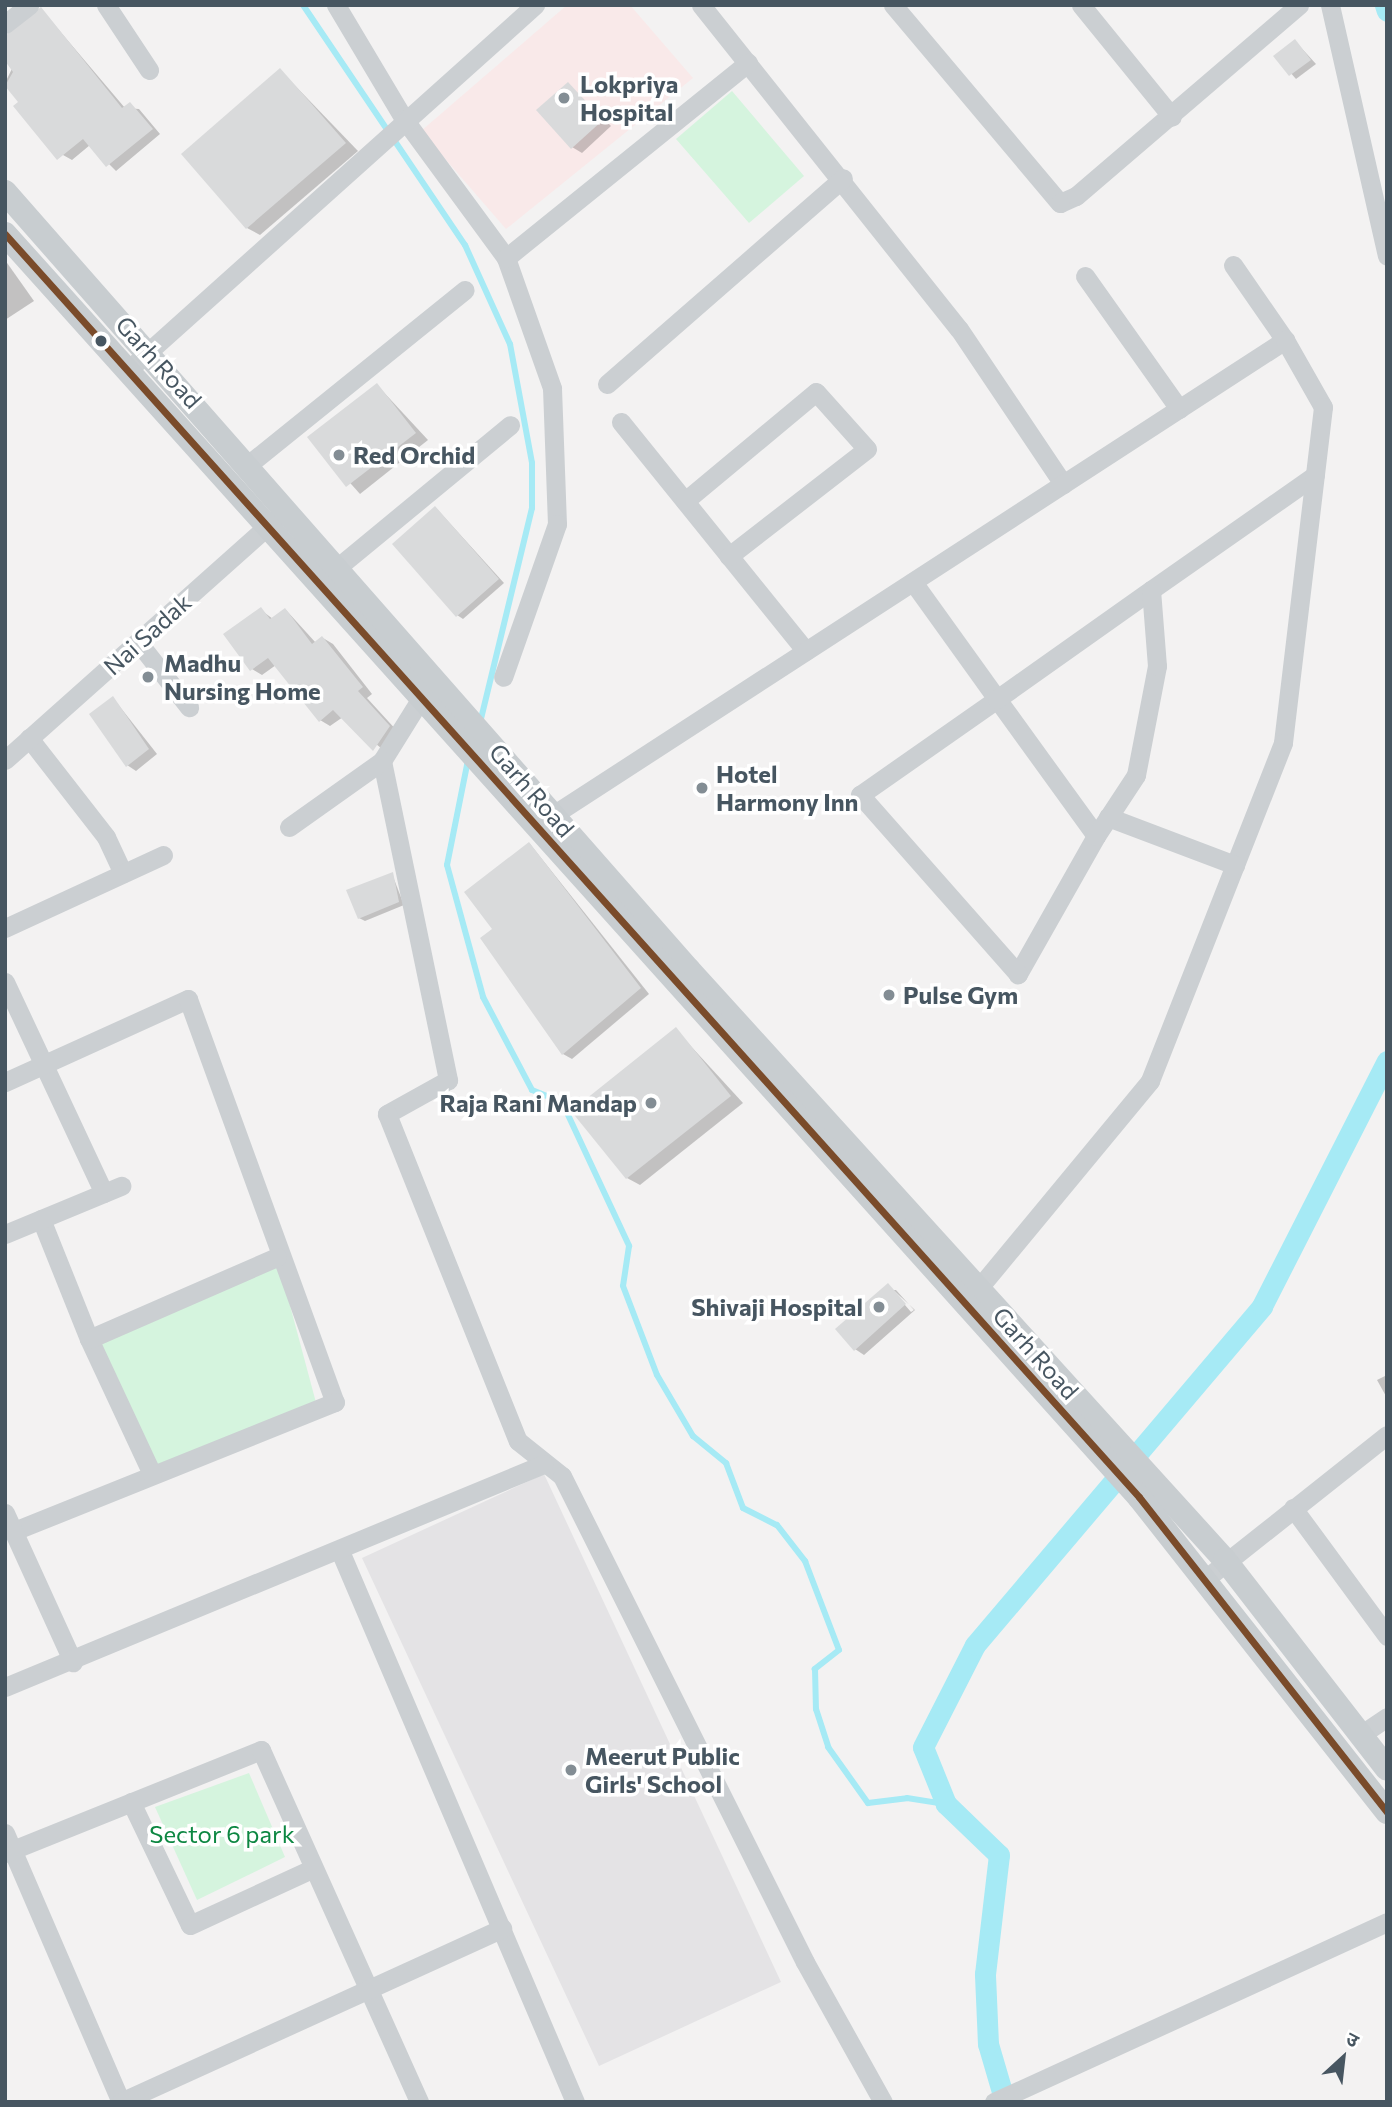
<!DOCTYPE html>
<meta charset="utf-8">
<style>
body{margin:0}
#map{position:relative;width:1392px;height:2107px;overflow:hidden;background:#f3f2f2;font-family:Commissioner,"Noto Sans Devanagari",sans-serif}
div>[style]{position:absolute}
.education>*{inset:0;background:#e4e3e5}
.medical>*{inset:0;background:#f9e9e9}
.green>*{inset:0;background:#d5f4de}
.shadow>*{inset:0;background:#0003}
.stream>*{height:6px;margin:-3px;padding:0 3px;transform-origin:3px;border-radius:3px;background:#a6eaf5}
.canal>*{height:21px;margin:-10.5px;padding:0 10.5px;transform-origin:10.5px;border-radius:10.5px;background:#a6eaf5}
.building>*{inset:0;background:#d9dadb}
.minor>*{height:19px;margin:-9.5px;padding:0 9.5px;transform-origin:9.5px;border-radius:9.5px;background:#cbcfd2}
.major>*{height:24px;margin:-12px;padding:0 12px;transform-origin:12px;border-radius:12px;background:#c8cdd0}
.bus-1>*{height:7px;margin:-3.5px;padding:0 3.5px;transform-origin:3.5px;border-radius:3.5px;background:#7a4b2a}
.dots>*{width:19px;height:19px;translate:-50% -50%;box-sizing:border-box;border:4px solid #fff;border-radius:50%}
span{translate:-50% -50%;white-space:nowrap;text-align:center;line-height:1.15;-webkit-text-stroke:7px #fff;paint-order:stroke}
.poi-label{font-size:24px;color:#475661;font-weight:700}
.left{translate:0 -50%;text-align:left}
.right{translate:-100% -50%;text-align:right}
.street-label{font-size:24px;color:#475661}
.park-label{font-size:24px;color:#0d8742}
.frame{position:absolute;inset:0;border:7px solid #475661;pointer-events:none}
.north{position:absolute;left:1308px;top:2023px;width:70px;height:70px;-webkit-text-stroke:5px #fff;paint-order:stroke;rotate:27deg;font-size:19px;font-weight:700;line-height:28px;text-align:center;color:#475661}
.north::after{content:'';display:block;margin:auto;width:24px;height:32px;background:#475661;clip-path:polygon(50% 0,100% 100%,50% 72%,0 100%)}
</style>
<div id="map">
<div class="education">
<div style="clip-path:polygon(544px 1474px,781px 1982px,599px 2066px,362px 1558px)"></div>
</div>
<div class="medical">
<div style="clip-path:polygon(567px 5px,630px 5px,693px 78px,506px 229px,421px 131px)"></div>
</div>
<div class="green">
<div style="clip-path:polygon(732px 91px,804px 176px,749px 223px,676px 139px)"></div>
<div style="clip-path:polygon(277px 1257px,318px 1410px,152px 1474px,89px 1339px)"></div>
<div style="clip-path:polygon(249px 1773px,285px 1857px,197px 1900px,155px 1807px)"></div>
</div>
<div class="shadow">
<div style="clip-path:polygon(41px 9px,125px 108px,139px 109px,160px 134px,116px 171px,90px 145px,72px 160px,63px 155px,5px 83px)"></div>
<div style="clip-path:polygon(1295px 41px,1316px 64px,1296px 79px,1276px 56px)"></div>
<div style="clip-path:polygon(280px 70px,358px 151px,260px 235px,247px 228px)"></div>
<div style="clip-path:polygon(568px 84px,611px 126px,582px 153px,572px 147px)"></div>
<div style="clip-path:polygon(5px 260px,34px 301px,5px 320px)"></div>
<div style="clip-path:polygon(377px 385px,428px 440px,360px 494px,310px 438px)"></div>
<div style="clip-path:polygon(436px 508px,504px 583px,463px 619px,457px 615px)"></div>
<div style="clip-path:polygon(261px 610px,273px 619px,286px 610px,316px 643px,323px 638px,333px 644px,372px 694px,367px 698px,399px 733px,387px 753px,343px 717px,330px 726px,320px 720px,276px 665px,262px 675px,252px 669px)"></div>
<div style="clip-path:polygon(113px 698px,157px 754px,136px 771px,127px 765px)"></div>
<div style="clip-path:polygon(530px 844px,649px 994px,572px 1059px,563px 1054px,494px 929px)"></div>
<div style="clip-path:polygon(392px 874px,404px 905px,365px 921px,359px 918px)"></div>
<div style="clip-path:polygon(676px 1030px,743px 1103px,640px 1185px,627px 1178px)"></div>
<div style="clip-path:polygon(evenodd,888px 1285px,915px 1310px,864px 1355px,855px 1349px,888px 1285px,892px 1290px,896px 1290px,914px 1310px,911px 1312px,892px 1290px)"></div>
<div style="clip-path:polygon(1387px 1375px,1387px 1398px,1377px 1380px)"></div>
</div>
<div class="stream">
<div style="left:303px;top:5px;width:290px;rotate:56deg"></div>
<div style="left:465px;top:245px;width:109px;rotate:65.6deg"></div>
<div style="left:510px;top:344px;width:121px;rotate:79.5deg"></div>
<div style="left:532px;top:463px;width:45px;rotate:90deg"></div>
<div style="left:532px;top:508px;width:221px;rotate:103.6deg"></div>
<div style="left:468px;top:760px;width:107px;rotate:101.3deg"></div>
<div style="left:447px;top:865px;width:137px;rotate:74.7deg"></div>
<div style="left:483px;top:997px;width:105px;rotate:62.2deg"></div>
<div style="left:532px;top:1090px;width:32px;rotate:22deg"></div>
<div style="left:562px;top:1102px;width:159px;rotate:65deg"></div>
<div style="left:629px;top:1246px;width:40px;rotate:98.5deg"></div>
<div style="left:623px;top:1286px;width:95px;rotate:69.1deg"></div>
<div style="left:657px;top:1375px;width:71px;rotate:59.5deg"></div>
<div style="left:693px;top:1436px;width:43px;rotate:39.3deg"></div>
<div style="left:726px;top:1463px;width:48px;rotate:69.3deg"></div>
<div style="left:743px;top:1508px;width:38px;rotate:27deg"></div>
<div style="left:777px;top:1525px;width:46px;rotate:52.1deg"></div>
<div style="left:805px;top:1561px;width:95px;rotate:69.1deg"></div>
<div style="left:839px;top:1650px;width:31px;rotate:142deg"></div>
<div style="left:815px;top:1669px;width:40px;rotate:88.6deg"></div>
<div style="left:816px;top:1709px;width:40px;rotate:72deg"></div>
<div style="left:828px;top:1747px;width:69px;rotate:54.5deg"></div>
<div style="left:868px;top:1803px;width:39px;rotate:-7deg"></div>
<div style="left:907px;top:1798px;width:39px;rotate:9deg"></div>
</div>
<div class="canal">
<div style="left:1385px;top:5px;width:6px;rotate:72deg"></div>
<div style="left:1005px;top:2102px;width:60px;rotate:-106.3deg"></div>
<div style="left:988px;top:2044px;width:70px;rotate:-92.5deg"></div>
<div style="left:985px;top:1974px;width:120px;rotate:-83.3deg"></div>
<div style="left:999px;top:1855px;width:74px;rotate:-136.1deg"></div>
<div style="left:946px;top:1804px;width:61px;rotate:-112deg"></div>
<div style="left:923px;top:1747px;width:114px;rotate:-63deg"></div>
<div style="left:975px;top:1645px;width:444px;rotate:-49.7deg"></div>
<div style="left:1262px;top:1306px;width:275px;rotate:-63deg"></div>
</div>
<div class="building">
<div style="clip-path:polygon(41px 7px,122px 108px,130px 102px,153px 129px,106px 167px,83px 139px,57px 160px,13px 106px,18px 102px,5px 86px,13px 72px,5px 61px,5px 36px)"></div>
<div style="clip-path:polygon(1295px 39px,1311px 60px,1289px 76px,1273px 56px)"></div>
<div style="clip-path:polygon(280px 68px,346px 143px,246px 229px,181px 154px)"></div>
<div style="clip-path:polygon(568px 82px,603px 120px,571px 149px,536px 110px)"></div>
<div style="clip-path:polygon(377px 383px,416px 433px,346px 487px,307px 437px)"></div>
<div style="clip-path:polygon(435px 506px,499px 579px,456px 617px,392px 544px)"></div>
<div style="clip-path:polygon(261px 607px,270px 619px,285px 608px,312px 644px,322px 636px,363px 687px,358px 691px,390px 726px,373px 751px,333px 710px,319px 722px,268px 658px,250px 671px,223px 634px)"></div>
<div style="clip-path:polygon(113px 696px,149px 749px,126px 767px,89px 714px)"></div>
<div style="clip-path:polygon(529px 842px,641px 988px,562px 1055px,480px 938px,492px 929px,464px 892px)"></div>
<div style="clip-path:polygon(393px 872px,399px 902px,358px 919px,346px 890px)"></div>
<div style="clip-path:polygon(676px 1027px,731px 1096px,626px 1179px,571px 1111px)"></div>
<div style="clip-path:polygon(888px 1283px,906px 1304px,854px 1351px,835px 1329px)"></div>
</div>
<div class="minor">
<div style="left:106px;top:5px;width:78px;rotate:56.5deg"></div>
<div style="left:336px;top:5px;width:133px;rotate:59.2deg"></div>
<div style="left:404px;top:119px;width:172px;rotate:53.7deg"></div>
<div style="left:506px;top:258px;width:138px;rotate:70.5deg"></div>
<div style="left:552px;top:388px;width:136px;rotate:87.9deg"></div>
<div style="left:557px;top:524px;width:162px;rotate:109.4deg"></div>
<div style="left:701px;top:5px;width:414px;rotate:51.5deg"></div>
<div style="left:959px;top:329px;width:187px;rotate:56.1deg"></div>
<div style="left:893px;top:5px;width:259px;rotate:49.9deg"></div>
<div style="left:1060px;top:203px;width:17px;rotate:-24deg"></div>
<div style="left:1076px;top:196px;width:294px;rotate:-40.6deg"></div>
<div style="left:1081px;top:5px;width:144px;rotate:50.9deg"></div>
<div style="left:1330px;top:5px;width:257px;rotate:77.2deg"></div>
<div style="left:5px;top:24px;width:31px;rotate:-38deg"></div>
<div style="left:506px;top:258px;width:311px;rotate:-38.9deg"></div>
<div style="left:1233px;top:265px;width:91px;rotate:55.3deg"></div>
<div style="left:1085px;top:276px;width:163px;rotate:54.7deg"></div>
<div style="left:137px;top:362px;width:535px;rotate:-41.89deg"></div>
<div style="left:607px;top:384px;width:313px;rotate:-41.1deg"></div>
<div style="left:621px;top:422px;width:294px;rotate:51.1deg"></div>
<div style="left:249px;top:464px;width:277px;rotate:-38.9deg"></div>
<div style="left:685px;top:501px;width:170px;rotate:-39.8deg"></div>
<div style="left:816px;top:392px;width:76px;rotate:48.2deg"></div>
<div style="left:867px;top:449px;width:175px;rotate:142.2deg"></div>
<div style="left:338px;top:567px;width:223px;rotate:-39.5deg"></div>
<div style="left:913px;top:582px;width:144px;rotate:54.3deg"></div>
<div style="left:997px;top:699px;width:169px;rotate:54.1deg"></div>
<div style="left:1096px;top:836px;width:159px;rotate:119.5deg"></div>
<div style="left:1018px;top:974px;width:239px;rotate:-131.4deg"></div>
<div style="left:860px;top:795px;width:167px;rotate:-35deg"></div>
<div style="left:997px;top:699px;width:189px;rotate:-35.3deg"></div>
<div style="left:1151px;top:590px;width:200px;rotate:-35deg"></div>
<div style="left:138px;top:642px;width:83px;rotate:51.9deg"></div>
<div style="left:428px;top:687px;width:87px;rotate:121.9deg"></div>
<div style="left:382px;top:761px;width:326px;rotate:78.3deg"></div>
<div style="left:448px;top:1080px;width:70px;rotate:150.9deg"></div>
<div style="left:387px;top:1114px;width:352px;rotate:68.2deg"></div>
<div style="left:518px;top:1441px;width:56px;rotate:38.5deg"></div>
<div style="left:562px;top:1476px;width:543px;rotate:63.43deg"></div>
<div style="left:805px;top:1962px;width:160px;rotate:60.9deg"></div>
<div style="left:29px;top:738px;width:125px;rotate:52.1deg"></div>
<div style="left:106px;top:837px;width:40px;rotate:65deg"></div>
<div style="left:5px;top:760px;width:364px;rotate:-41.7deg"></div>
<div style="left:553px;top:815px;width:873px;rotate:-32.98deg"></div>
<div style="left:1285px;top:340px;width:77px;rotate:60.4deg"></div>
<div style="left:1323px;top:407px;width:338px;rotate:96.8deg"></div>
<div style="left:1283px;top:743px;width:363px;rotate:111.5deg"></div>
<div style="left:1150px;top:1081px;width:270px;rotate:129.6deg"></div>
<div style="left:1108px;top:817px;width:136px;rotate:20.7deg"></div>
<div style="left:289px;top:827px;width:114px;rotate:-35.4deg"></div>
<div style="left:1096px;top:836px;width:73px;rotate:-56.7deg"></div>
<div style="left:1136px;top:775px;width:111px;rotate:-79.1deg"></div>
<div style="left:1157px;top:666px;width:76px;rotate:-94.5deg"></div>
<div style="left:5px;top:928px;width:174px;rotate:-24.8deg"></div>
<div style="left:5px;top:982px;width:233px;rotate:64.9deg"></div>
<div style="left:5px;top:1082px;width:201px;rotate:-24.4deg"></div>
<div style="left:188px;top:999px;width:429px;rotate:70deg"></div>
<div style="left:335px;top:1402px;width:346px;rotate:158.1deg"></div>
<div style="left:41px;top:1219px;width:129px;rotate:68.2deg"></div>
<div style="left:5px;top:1234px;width:126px;rotate:-22.5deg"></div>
<div style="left:152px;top:1474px;width:149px;rotate:-115deg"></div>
<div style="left:89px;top:1339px;width:205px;rotate:-23.6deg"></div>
<div style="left:1293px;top:1508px;width:159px;rotate:53.7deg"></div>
<div style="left:5px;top:1513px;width:164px;rotate:65.5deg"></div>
<div style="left:340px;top:1551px;width:599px;rotate:66.9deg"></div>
<div style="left:1204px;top:1580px;width:233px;rotate:-38.4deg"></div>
<div style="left:5px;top:1687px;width:583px;rotate:-22.48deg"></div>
<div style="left:1359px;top:1736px;width:34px;rotate:-34deg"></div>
<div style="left:131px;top:1802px;width:136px;rotate:64.4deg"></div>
<div style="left:190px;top:1925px;width:136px;rotate:-24.7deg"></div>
<div style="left:5px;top:1833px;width:293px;rotate:66.7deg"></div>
<div style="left:5px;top:1853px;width:276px;rotate:-21.9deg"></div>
<div style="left:261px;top:1750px;width:386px;rotate:65.8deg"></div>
<div style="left:121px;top:2102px;width:419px;rotate:-24.5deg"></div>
<div style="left:994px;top:2102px;width:432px;rotate:-24.6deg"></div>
</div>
<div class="major">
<div style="left:5px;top:192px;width:1036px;rotate:48.68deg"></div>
<div style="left:689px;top:970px;width:797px;rotate:47.75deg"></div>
<div style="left:1225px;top:1560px;width:264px;rotate:52.2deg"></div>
<div style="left:5px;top:234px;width:1697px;rotate:48.08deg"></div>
<div style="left:1139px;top:1497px;width:401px;rotate:51.8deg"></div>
</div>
<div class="bus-1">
<div style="left:5px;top:234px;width:1697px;rotate:48.08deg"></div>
<div style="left:1139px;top:1497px;width:401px;rotate:51.8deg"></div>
</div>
<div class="dots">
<div style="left:564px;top:98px;background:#838d94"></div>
<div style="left:101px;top:341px;background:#475661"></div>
<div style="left:339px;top:455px;background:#838d94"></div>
<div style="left:148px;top:677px;background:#838d94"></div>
<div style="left:702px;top:788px;background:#838d94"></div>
<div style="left:889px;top:995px;background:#838d94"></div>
<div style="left:651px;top:1103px;background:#838d94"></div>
<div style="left:879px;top:1307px;background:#838d94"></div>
<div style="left:571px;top:1770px;background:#838d94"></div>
</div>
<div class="poi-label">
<span class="left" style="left:580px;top:98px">Lokpriya<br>Hospital</span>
<span class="left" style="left:353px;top:455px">Red Orchid</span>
<span class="left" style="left:164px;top:677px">Madhu<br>Nursing Home</span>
<span class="left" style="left:716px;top:788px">Hotel<br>Harmony Inn</span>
<span class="left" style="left:903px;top:995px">Pulse Gym</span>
<span class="right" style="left:637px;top:1103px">Raja Rani Mandap</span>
<span class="right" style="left:863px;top:1307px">Shivaji Hospital</span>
<span class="left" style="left:585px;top:1770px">Meerut Public<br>Girls' School</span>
</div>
<div class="street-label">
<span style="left:159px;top:362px;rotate:48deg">Garh Road</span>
<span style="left:147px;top:634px;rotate:-42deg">Nai Sadak</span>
<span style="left:532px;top:790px;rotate:49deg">Garh Road</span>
<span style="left:1036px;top:1353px;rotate:48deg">Garh Road</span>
</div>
<div class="park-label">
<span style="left:222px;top:1834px">Sector 6 park</span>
</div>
<div class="frame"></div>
<div class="north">उ</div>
</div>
